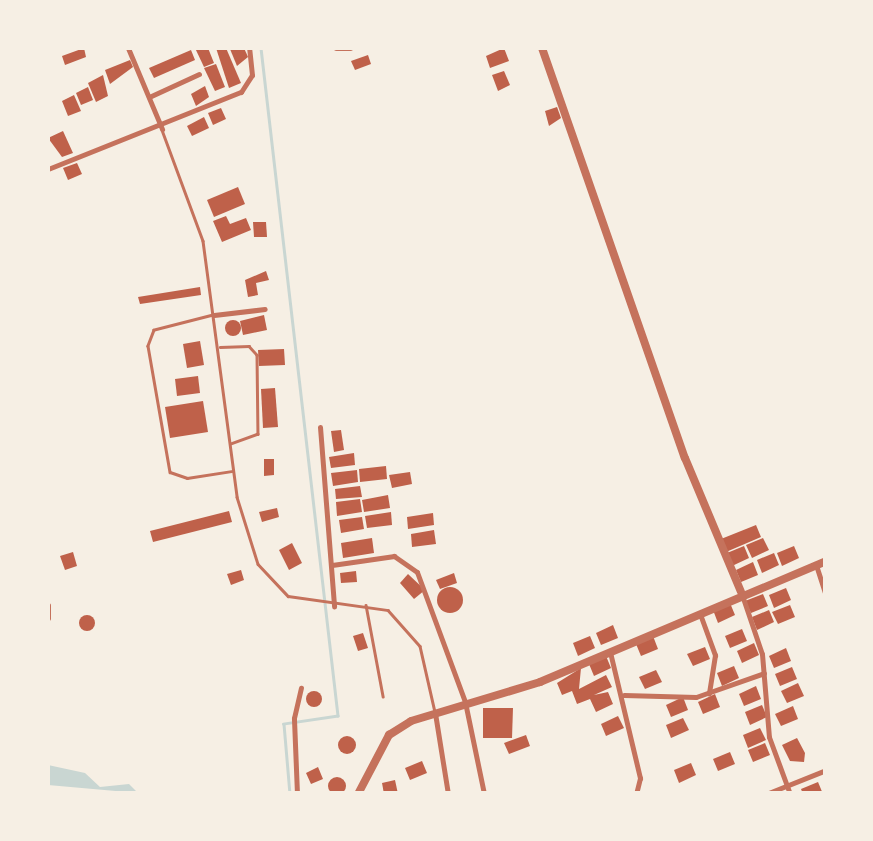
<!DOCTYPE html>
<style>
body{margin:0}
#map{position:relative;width:873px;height:841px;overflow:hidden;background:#f6efe4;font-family:"Exo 2",sans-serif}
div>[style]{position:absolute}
.water>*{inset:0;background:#c9d6d2}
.stream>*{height:2.5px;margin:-1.25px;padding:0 1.25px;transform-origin:1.25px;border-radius:1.25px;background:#c9d6d2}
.building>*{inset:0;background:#bf614a}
.round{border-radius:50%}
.service>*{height:2.5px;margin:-1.25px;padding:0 1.25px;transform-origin:1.25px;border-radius:1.25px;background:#c5725c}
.minor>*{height:5px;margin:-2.5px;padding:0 2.5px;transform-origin:2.5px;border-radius:2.5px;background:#c5725c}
.tertiary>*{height:8px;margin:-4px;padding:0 4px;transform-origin:4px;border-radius:4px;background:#c5725c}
span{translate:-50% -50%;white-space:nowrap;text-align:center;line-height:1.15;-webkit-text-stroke:9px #f6efe4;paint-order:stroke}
.frame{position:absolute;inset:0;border:50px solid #f6efe4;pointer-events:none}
</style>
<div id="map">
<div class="water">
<div style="clip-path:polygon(48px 765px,85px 773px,100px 787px,129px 784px,138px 793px,48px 785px)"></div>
</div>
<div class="stream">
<div style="left:261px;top:48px;width:672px;rotate:83.42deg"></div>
<div style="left:338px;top:716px;width:55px;rotate:171.6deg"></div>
<div style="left:284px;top:724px;width:70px;rotate:85.1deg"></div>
</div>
<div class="building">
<div style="clip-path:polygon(84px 48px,86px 57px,65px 65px,62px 56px)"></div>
<div style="clip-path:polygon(195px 48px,208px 48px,214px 63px,204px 67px)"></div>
<div style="clip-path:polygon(216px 48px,226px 48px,241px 83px,229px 88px)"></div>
<div style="clip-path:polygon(244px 48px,248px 57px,237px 66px,230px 49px)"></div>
<div style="clip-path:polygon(504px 48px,509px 61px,490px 68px,486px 56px)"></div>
<div style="clip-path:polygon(191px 50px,195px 60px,154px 78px,149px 68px)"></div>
<div style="clip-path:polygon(368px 55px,371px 64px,355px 70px,351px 61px)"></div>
<div style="clip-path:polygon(130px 60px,133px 67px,110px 84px,105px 70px)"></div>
<div style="clip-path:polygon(216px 64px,225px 87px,215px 91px,204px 68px)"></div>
<div style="clip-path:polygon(504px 71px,510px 85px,498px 91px,492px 75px)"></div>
<div style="clip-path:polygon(103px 75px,108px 96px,96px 102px,88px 83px)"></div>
<div style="clip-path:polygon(205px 86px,209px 97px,196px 106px,191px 94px)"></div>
<div style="clip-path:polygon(88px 87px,93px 100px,81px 105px,76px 93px)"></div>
<div style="clip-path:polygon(74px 95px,81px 111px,68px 116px,62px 101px)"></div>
<div style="clip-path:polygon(557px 107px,561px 118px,549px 126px,545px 111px)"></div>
<div style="clip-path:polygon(221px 108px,226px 119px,213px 125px,208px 113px)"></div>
<div style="clip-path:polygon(204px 117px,209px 128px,192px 136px,187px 126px)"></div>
<div style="clip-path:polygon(63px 131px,73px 153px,62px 157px,48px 138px)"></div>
<div style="clip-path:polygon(77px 163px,82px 174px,68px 180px,63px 168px)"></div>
<div style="clip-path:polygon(238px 187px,245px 204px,214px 217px,207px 200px)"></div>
<div style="clip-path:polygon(226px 216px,230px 224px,246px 218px,251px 230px,222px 242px,213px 221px)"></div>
<div style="clip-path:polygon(253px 222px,266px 222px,267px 237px,254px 237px)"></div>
<div style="clip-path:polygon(266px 271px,269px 280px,256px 283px,258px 295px,248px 297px,245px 280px)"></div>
<div style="clip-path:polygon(200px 287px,201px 295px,140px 304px,138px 297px)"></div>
<div style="clip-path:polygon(264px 315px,267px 330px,243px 335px,240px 321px)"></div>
<div class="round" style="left:225px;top:320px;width:16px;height:16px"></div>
<div style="clip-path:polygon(200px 341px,204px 365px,187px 368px,183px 344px)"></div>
<div style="clip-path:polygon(284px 349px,285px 365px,259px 366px,258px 350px)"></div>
<div style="clip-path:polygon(198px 376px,200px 393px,177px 396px,175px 379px)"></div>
<div style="clip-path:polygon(275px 388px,278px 427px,263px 428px,261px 389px)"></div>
<div style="clip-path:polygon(203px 401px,208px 432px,170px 438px,165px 407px)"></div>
<div style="clip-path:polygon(341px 430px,344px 450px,334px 452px,331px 431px)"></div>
<div style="clip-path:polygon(354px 453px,355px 465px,331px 468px,329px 457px)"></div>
<div style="clip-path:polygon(264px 459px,274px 459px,274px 475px,264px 476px)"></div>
<div style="clip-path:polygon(386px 466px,387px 479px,360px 482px,359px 469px)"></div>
<div style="clip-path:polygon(357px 470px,358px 482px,333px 486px,331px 473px)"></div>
<div style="clip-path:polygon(410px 472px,412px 484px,392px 488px,389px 475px)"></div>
<div style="clip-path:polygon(360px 486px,362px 497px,336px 499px,335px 489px)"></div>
<div style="clip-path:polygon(388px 495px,390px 508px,364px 512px,362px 500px)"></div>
<div style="clip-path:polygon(360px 499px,362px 512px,337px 516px,336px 502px)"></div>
<div style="clip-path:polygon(277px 508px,279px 517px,262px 522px,259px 512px)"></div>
<div style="clip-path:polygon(229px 511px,232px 522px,153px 542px,150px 531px)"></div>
<div style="clip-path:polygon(391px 512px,392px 525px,367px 528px,365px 516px)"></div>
<div style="clip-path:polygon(433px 513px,434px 525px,408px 529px,407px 517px)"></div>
<div style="clip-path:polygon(362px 517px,364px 529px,341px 533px,339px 520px)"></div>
<div style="clip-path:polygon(756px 525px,761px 537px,726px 552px,721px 539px)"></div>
<div style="clip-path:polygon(434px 530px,436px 544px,412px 547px,411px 534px)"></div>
<div style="clip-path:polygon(372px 538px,374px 553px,343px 558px,341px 543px)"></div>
<div style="clip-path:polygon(763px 538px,769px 550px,752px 558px,746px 545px)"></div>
<div style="clip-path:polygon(292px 543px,302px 563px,289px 570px,279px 550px)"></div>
<div style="clip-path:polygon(744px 546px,749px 558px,732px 566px,727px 553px)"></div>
<div style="clip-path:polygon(794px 546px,799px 558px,782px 566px,777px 553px)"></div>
<div style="clip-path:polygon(73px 552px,77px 566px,65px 570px,60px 556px)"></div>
<div style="clip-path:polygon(774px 553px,779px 565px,762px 573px,757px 560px)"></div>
<div style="clip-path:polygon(753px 562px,758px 575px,741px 582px,736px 570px)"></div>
<div style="clip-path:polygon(241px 570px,244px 580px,231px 585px,227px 574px)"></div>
<div style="clip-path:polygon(356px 571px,357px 582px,341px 583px,340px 573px)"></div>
<div style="clip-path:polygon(454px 573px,457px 583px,440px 589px,436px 580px)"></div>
<div style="clip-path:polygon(408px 574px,425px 590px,414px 599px,400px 583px)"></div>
<div class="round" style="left:437px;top:587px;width:26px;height:26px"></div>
<div style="clip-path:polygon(786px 588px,791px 600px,774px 608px,769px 595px)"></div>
<div style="clip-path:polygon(763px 594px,768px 606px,751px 613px,745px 601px)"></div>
<div style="clip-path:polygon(730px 603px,735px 615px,718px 623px,713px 610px)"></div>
<div style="clip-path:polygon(790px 605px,795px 617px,778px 624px,772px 612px)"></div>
<div style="clip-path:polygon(769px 610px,774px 622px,757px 630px,752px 617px)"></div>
<div class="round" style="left:79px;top:615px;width:16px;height:16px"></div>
<div style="clip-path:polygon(613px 625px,618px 638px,601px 645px,596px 633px)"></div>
<div style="clip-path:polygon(742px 629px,747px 641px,730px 648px,725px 636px)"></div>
<div style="clip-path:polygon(363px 633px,368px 648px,358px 651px,353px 636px)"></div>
<div style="clip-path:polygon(590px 636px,595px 648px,578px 656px,573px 643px)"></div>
<div style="clip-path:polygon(653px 636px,658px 649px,641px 656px,636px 644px)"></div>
<div style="clip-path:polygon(754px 643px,759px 655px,742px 663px,737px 651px)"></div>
<div style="clip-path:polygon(705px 647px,710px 659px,693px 666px,687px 654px)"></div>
<div style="clip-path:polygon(786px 648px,791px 661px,774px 668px,769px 656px)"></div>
<div style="clip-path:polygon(606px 656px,611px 668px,594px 676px,589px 664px)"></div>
<div style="clip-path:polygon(734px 666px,739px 678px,722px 686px,717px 673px)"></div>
<div style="clip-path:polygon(792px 667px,797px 679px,780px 686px,775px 674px)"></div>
<div style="clip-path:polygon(581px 668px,579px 689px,606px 675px,612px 687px,594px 695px,608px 692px,613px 704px,596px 712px,590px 699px,577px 704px,572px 691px,562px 695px,557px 683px)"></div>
<div style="clip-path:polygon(656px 670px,662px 682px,645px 689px,639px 677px)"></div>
<div style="clip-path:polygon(798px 683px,804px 696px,787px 703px,781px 691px)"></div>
<div style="clip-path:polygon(756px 686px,761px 699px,744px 706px,739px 694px)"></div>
<div class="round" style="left:306px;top:691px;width:16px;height:16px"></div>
<div style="clip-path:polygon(715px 694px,720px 707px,703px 714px,698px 702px)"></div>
<div style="clip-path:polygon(683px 697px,688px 710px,671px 717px,666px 705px)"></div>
<div style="clip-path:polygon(762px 705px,767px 717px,750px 725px,745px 712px)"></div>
<div style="clip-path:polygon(793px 706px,798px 719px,781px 726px,775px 714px)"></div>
<div style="clip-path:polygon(483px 708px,513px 708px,512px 738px,483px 738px)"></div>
<div style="clip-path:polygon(618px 716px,624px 728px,606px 736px,601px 724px)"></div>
<div style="clip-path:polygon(683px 718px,689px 730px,671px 738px,666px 725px)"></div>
<div style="clip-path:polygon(760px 728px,766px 740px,748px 748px,743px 735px)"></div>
<div style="clip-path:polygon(526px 735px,530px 746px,509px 754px,504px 743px)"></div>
<div class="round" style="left:338px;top:736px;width:18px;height:18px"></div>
<div style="clip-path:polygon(797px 738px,805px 753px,804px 762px,790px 761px,782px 745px)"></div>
<div style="clip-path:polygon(765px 743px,770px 755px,753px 762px,748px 750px)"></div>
<div style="clip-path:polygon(730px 752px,735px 764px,718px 771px,713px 759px)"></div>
<div style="clip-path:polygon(422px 761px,427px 773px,410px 780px,405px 768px)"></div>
<div style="clip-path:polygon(691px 763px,696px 775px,679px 783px,674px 770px)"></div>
<div style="clip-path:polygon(318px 767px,323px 779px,311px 784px,306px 773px)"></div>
<div class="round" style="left:328px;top:777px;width:18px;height:18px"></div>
<div style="clip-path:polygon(395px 780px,398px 794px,384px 794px,382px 783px)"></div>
<div style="clip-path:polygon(818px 782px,823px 794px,803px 794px,801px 789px)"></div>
</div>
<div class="service">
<div style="left:162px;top:130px;width:118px;rotate:69.7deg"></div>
<div style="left:203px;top:241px;width:258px;rotate:82.4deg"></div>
<div style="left:237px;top:497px;width:70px;rotate:72.6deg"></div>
<div style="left:258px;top:564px;width:44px;rotate:46.8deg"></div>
<div style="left:288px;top:596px;width:101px;rotate:8deg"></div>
<div style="left:388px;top:610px;width:48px;rotate:48.4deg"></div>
<div style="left:420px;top:646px;width:68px;rotate:77.2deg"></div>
<div style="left:213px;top:315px;width:61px;rotate:165.7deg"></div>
<div style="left:154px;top:330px;width:17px;rotate:111deg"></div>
<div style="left:148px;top:346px;width:128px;rotate:80.1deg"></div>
<div style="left:170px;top:472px;width:18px;rotate:19deg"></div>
<div style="left:187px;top:478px;width:46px;rotate:-8.8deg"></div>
<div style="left:220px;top:347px;width:29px;rotate:-2deg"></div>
<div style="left:249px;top:346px;width:12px;rotate:48deg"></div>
<div style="left:257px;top:355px;width:79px;rotate:89.3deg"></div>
<div style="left:258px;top:434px;width:29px;rotate:160deg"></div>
<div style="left:366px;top:605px;width:93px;rotate:79.4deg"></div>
</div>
<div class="minor">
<div style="left:128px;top:48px;width:88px;rotate:67.2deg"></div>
<div style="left:336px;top:48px;width:14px"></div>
<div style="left:149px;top:97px;width:55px;rotate:-24.7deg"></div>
<div style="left:48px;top:169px;width:208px;rotate:-21.8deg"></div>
<div style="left:241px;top:92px;width:20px;rotate:-57deg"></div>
<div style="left:252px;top:75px;width:27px;rotate:-96deg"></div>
<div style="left:214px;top:315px;width:51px;rotate:-6.7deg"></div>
<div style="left:320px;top:427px;width:180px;rotate:85.5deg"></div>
<div style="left:332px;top:565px;width:63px;rotate:-8.3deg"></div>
<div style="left:394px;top:556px;width:28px;rotate:35deg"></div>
<div style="left:417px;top:572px;width:139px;rotate:69.7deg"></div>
<div style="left:465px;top:702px;width:94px;rotate:78.3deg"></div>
<div style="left:816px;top:565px;width:33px;rotate:72deg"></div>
<div style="left:742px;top:595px;width:62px;rotate:71.3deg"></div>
<div style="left:762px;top:654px;width:83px;rotate:85.2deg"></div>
<div style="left:769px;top:737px;width:61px;rotate:69.8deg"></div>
<div style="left:48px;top:605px;width:13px;rotate:90deg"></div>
<div style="left:700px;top:614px;width:44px;rotate:69.9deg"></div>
<div style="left:715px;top:655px;width:39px;rotate:99deg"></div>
<div style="left:610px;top:652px;width:130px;rotate:76.6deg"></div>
<div style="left:640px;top:778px;width:16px;rotate:104deg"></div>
<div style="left:624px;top:695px;width:72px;rotate:1.6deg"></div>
<div style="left:696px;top:697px;width:72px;rotate:-19.4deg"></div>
<div style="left:435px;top:713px;width:82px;rotate:80.9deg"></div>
<div style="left:297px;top:794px;width:76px;rotate:-92.3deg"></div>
<div style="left:294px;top:718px;width:31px;rotate:-77deg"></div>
<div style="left:766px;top:794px;width:65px;rotate:-21.8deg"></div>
</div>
<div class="tertiary">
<div style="left:542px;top:48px;width:434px;rotate:70.8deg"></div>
<div style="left:685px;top:458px;width:145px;rotate:67.3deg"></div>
<div style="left:358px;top:794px;width:67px;rotate:-62.3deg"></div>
<div style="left:389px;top:735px;width:26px;rotate:-32deg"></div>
<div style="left:411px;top:721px;width:135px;rotate:-16.8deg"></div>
<div style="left:540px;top:682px;width:311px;rotate:-22.9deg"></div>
</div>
<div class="frame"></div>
</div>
